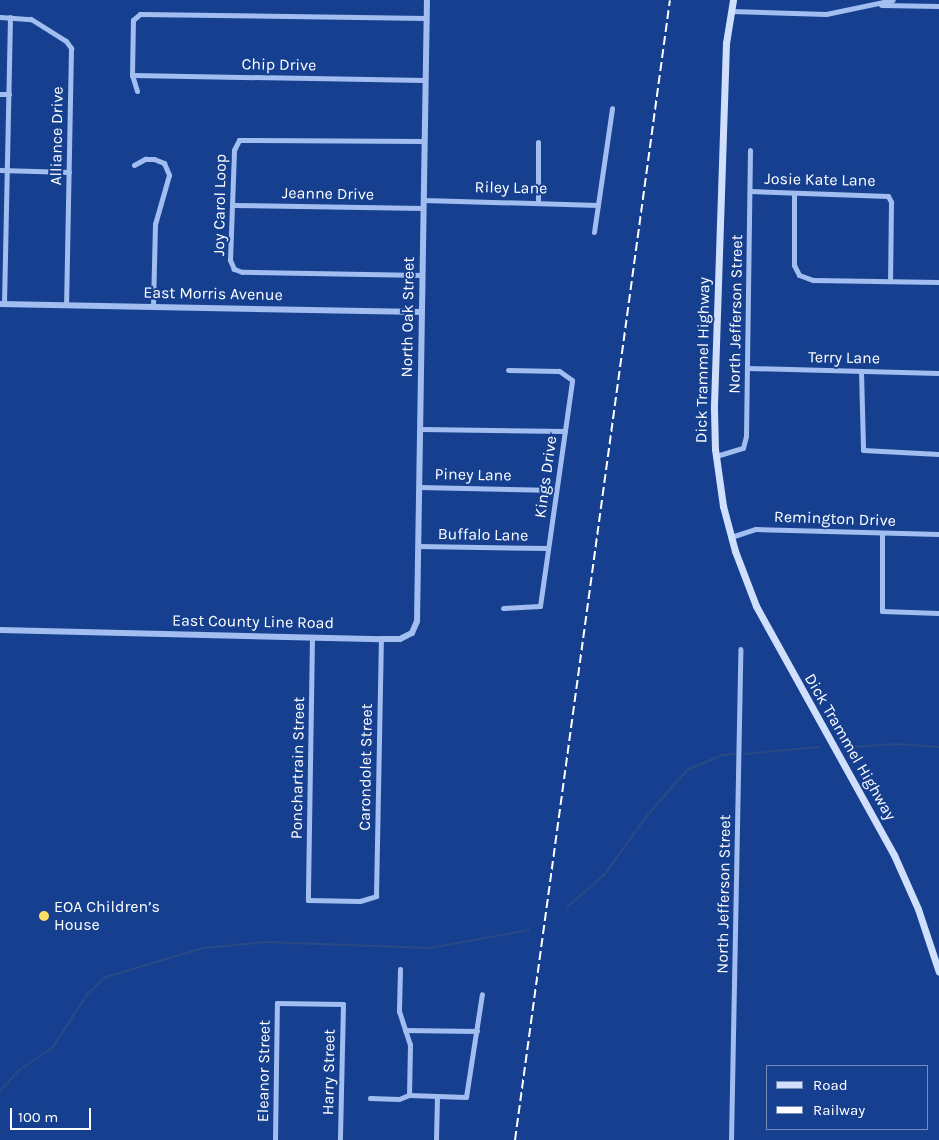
<!DOCTYPE html>
<meta charset="utf-8">
<style>
body{margin:0}
#map{position:relative;width:939px;height:1140px;overflow:hidden;background:#16408f;font-family:Karla,sans-serif}
div>[style]{position:absolute}
.stream>*{height:2px;margin:-1px;padding:0 1px;transform-origin:1px;border-radius:1px;background:#2b4a85}
.minor>*{height:5px;margin:-2.5px;padding:0 2.5px;transform-origin:2.5px;border-radius:2.5px;background:#a2bef0}
.tertiary>*{height:6px;margin:-3px;padding:0 3px;transform-origin:3px;border-radius:3px;background:#a2bef0}
.secondary>*{height:7px;margin:-3.5px;padding:0 3.5px;transform-origin:3.5px;border-radius:3.5px;background:#d0dffb}
.rail>*{height:2px;margin-top:-1px;transform-origin:0;background:repeating-linear-gradient(90deg,#fff 0 9px,transparent 0 13px)}
.dots>*{width:14px;height:14px;translate:-50% -50%;box-sizing:border-box;border:2px solid #16408f;border-radius:50%}
span{translate:-50% -50%;white-space:nowrap;text-align:center;line-height:1.15;-webkit-text-stroke:4px #16408f;paint-order:stroke}
.street-label{font-size:16px;color:#fff}
.poi-label{font-size:16px;color:#fff}
.left{translate:0 -50%;text-align:left}
.legend{position:absolute;left:766px;top:1065px;width:162px;height:65px;box-sizing:border-box;background:#16408f;border:1px solid #738cbc;margin:0;padding:6px 9px;list-style:none;font-size:15px;color:#fff}
.legend li{display:flex;align-items:center;gap:10px;height:25px}
.legend b{width:25px;border:1px solid #738cbc}
.scale{position:absolute;left:10px;top:1108px;width:81px;height:22px;box-sizing:border-box;border:2px solid #fff;border-top:0;padding-left:6px;font-size:15px;line-height:18px;white-space:nowrap;color:#fff;-webkit-text-stroke:4px #16408f;paint-order:stroke}
</style>
<div id="map">
<div class="stream">
<div style="left:850px;top:747px;width:47px;rotate:-3.7deg"></div>
<div style="left:897px;top:744px;width:42px;rotate:4.1deg"></div>
<div style="left:744px;top:754px;width:75px;rotate:-5.3deg"></div>
<div style="left:567px;top:907px;width:50px;rotate:-41deg"></div>
<div style="left:605px;top:874px;width:70px;rotate:-54.3deg"></div>
<div style="left:646px;top:817px;width:62px;rotate:-48.9deg"></div>
<div style="left:687px;top:770px;width:39px;rotate:-23deg"></div>
<div style="left:723px;top:755px;width:12px;rotate:-5deg"></div>
<div style="left:0;top:1091px;width:27px;rotate:-48deg"></div>
<div style="left:18px;top:1071px;width:41px;rotate:-34.1deg"></div>
<div style="left:52px;top:1048px;width:66px;rotate:-56.8deg"></div>
<div style="left:88px;top:993px;width:24px;rotate:-42deg"></div>
<div style="left:106px;top:977px;width:102px;rotate:-16.5deg"></div>
<div style="left:204px;top:948px;width:62px;rotate:-5.5deg"></div>
<div style="left:266px;top:942px;width:164px;rotate:2.1deg"></div>
<div style="left:430px;top:948px;width:101px;rotate:-10.3deg"></div>
</div>
<div class="minor">
<div style="left:881px;top:5px;width:58px;rotate:1deg"></div>
<div style="left:731px;top:11px;width:95px;rotate:1.8deg"></div>
<div style="left:826px;top:14px;width:68px;rotate:-11.8deg"></div>
<div style="left:0;top:17px;width:31px;rotate:4deg"></div>
<div style="left:31px;top:19px;width:41px;rotate:32.2deg"></div>
<div style="left:66px;top:41px;width:9px;rotate:54deg"></div>
<div style="left:71px;top:48px;width:257px;rotate:91.1deg"></div>
<div style="left:132px;top:75px;width:293px;rotate:1deg"></div>
<div style="left:137px;top:91px;width:17px;rotate:-107deg"></div>
<div style="left:132px;top:75px;width:55px;rotate:-89deg"></div>
<div style="left:133px;top:20px;width:9px;rotate:-41deg"></div>
<div style="left:140px;top:14px;width:286px;rotate:0.8deg"></div>
<div style="left:0;top:94px;width:9px"></div>
<div style="left:538px;top:142px;width:59px;rotate:90deg"></div>
<div style="left:134px;top:165px;width:13px;rotate:-29deg"></div>
<div style="left:145px;top:159px;width:9px"></div>
<div style="left:154px;top:159px;width:11px;rotate:22deg"></div>
<div style="left:164px;top:163px;width:13px;rotate:67deg"></div>
<div style="left:169px;top:175px;width:51px;rotate:105.9deg"></div>
<div style="left:155px;top:224px;width:83px;rotate:91.4deg"></div>
<div style="left:0;top:170px;width:69px;rotate:1.7deg"></div>
<div style="left:750px;top:191px;width:138px;rotate:2.1deg"></div>
<div style="left:888px;top:196px;width:7px;rotate:63deg"></div>
<div style="left:891px;top:202px;width:79px;rotate:90.7deg"></div>
<div style="left:794px;top:193px;width:72px;rotate:90deg"></div>
<div style="left:794px;top:265px;width:11px;rotate:63deg"></div>
<div style="left:799px;top:275px;width:15px;rotate:20deg"></div>
<div style="left:813px;top:280px;width:126px;rotate:0.9deg"></div>
<div style="left:423px;top:200px;width:175px;rotate:1.6deg"></div>
<div style="left:233px;top:205px;width:190px;rotate:0.9deg"></div>
<div style="left:594px;top:232px;width:125px;rotate:-81.7deg"></div>
<div style="left:422px;top:275px;width:180px;rotate:-179deg"></div>
<div style="left:242px;top:272px;width:9px;rotate:-159deg"></div>
<div style="left:234px;top:269px;width:10px;rotate:-114deg"></div>
<div style="left:230px;top:260px;width:110px;rotate:-87.9deg"></div>
<div style="left:234px;top:150px;width:11px;rotate:-63deg"></div>
<div style="left:239px;top:140px;width:185px;rotate:0.3deg"></div>
<div style="left:4px;top:304px;width:287px;rotate:-88.8deg"></div>
<div style="left:748px;top:368px;width:191px;rotate:1.5deg"></div>
<div style="left:861px;top:371px;width:79px;rotate:88.5deg"></div>
<div style="left:863px;top:450px;width:76px;rotate:3deg"></div>
<div style="left:421px;top:429px;width:144px;rotate:0.8deg"></div>
<div style="left:716px;top:456px;width:28px;rotate:-17deg"></div>
<div style="left:743px;top:448px;width:12px;rotate:-76deg"></div>
<div style="left:746px;top:436px;width:286px;rotate:-89.2deg"></div>
<div style="left:419px;top:487px;width:137px;rotate:1.3deg"></div>
<div style="left:882px;top:533px;width:78px;rotate:90deg"></div>
<div style="left:882px;top:611px;width:57px;rotate:2deg"></div>
<div style="left:731px;top:537px;width:26px;rotate:-18deg"></div>
<div style="left:756px;top:529px;width:183px;rotate:1.6deg"></div>
<div style="left:418px;top:546px;width:130px;rotate:0.9deg"></div>
<div style="left:503px;top:608px;width:37px;rotate:-3deg"></div>
<div style="left:540px;top:606px;width:228px;rotate:-81.9deg"></div>
<div style="left:572px;top:380px;width:16px;rotate:-145deg"></div>
<div style="left:559px;top:371px;width:51px;rotate:-178.9deg"></div>
<div style="left:312px;top:637px;width:263px;rotate:90.9deg"></div>
<div style="left:308px;top:900px;width:52px;rotate:1.1deg"></div>
<div style="left:360px;top:901px;width:17px;rotate:-17deg"></div>
<div style="left:376px;top:896px;width:257px;rotate:-88.9deg"></div>
<div style="left:400px;top:969px;width:42px;rotate:91.4deg"></div>
<div style="left:399px;top:1011px;width:35px;rotate:72deg"></div>
<div style="left:410px;top:1044px;width:51px;rotate:91.1deg"></div>
<div style="left:405px;top:1030px;width:72px;rotate:0.8deg"></div>
<div style="left:370px;top:1098px;width:29px;rotate:2deg"></div>
<div style="left:399px;top:1099px;width:11px;rotate:-22deg"></div>
<div style="left:409px;top:1095px;width:57px;rotate:2deg"></div>
<div style="left:466px;top:1097px;width:104px;rotate:-81.2deg"></div>
<div style="left:275px;top:1140px;width:137px;rotate:-89.2deg"></div>
<div style="left:277px;top:1003px;width:66px;rotate:0.9deg"></div>
<div style="left:343px;top:1004px;width:136px;rotate:91.3deg"></div>
<div style="left:436px;top:1140px;width:43px;rotate:-88.7deg"></div>
<div style="left:731px;top:1140px;width:491px;rotate:-88.9deg"></div>
</div>
<div class="tertiary">
<div style="left:0;top:304px;width:421px;rotate:1.1deg"></div>
<div style="left:0;top:630px;width:381px;rotate:1.4deg"></div>
<div style="left:381px;top:639px;width:19px"></div>
<div style="left:400px;top:639px;width:13px;rotate:-27deg"></div>
<div style="left:412px;top:633px;width:13px;rotate:-67deg"></div>
<div style="left:417px;top:621px;width:621px;rotate:-89.08deg"></div>
</div>
<div class="secondary">
<div style="left:733px;top:0;width:44px;rotate:99.2deg"></div>
<div style="left:726px;top:43px;width:366px;rotate:91.9deg"></div>
<div style="left:714px;top:409px;width:40px;rotate:88.6deg"></div>
<div style="left:715px;top:449px;width:58px;rotate:82deg"></div>
<div style="left:723px;top:506px;width:47px;rotate:75.1deg"></div>
<div style="left:735px;top:551px;width:59px;rotate:69.1deg"></div>
<div style="left:756px;top:606px;width:285px;rotate:61deg"></div>
<div style="left:894px;top:855px;width:59px;rotate:66deg"></div>
<div style="left:918px;top:909px;width:66px;rotate:71.6deg"></div>
</div>
<div class="rail">
<div style="left:515px;top:1140px;width:1150px;rotate:-82.26deg"></div>
</div>
<div class="dots">
<div style="left:44px;top:916px;background:#ffdf61"></div>
</div>
<div class="street-label">
<span style="left:279px;top:65px;rotate:1deg">Chip Drive</span>
<span style="left:57px;top:136px;rotate:-89deg">Alliance Drive</span>
<span style="left:820px;top:180px;rotate:1deg">Josie Kate Lane</span>
<span style="left:511px;top:188px;rotate:1deg">Riley Lane</span>
<span style="left:328px;top:194px;rotate:1deg">Jeanne Drive</span>
<span style="left:220px;top:205px;rotate:-89deg">Joy Carol Loop</span>
<span style="left:213px;top:294px;rotate:1deg">East Morris Avenue</span>
<span style="left:736px;top:314px;rotate:-89deg">North Jefferson Street</span>
<span style="left:408px;top:317px;rotate:-89deg">North Oak Street</span>
<span style="left:844px;top:358px;rotate:1deg">Terry Lane</span>
<span style="left:703px;top:360px;rotate:-89deg">Dick Trammel Highway</span>
<span style="left:473px;top:475px;rotate:1deg">Piney Lane</span>
<span style="left:546px;top:477px;rotate:-82deg">Kings Drive</span>
<span style="left:835px;top:519px;rotate:2deg">Remington Drive</span>
<span style="left:483px;top:535px;rotate:1deg">Buffalo Lane</span>
<span style="left:253px;top:622px;rotate:1deg">East County Line Road</span>
<span style="left:850px;top:747px;rotate:60deg">Dick Trammel Highway</span>
<span style="left:366px;top:767px;rotate:-89deg">Carondolet Street</span>
<span style="left:298px;top:768px;rotate:-89deg">Ponchartrain Street</span>
<span style="left:724px;top:894px;rotate:-89deg">North Jefferson Street</span>
<span style="left:264px;top:1071px;rotate:-89deg">Eleanor Street</span>
<span style="left:329px;top:1072px;rotate:-89deg">Harry Street</span>
</div>
<div class="poi-label">
<span class="left" style="left:54px;top:916px">EOA Children’s<br>House</span>
</div>
<ul class="legend">
<li><b style="height:6px;background:#d0dffb"></b>Road</li>
<li><b style="height:6px;background:#fff"></b>Railway</li>
</ul>
<div class="scale">100 m</div>
</div>
